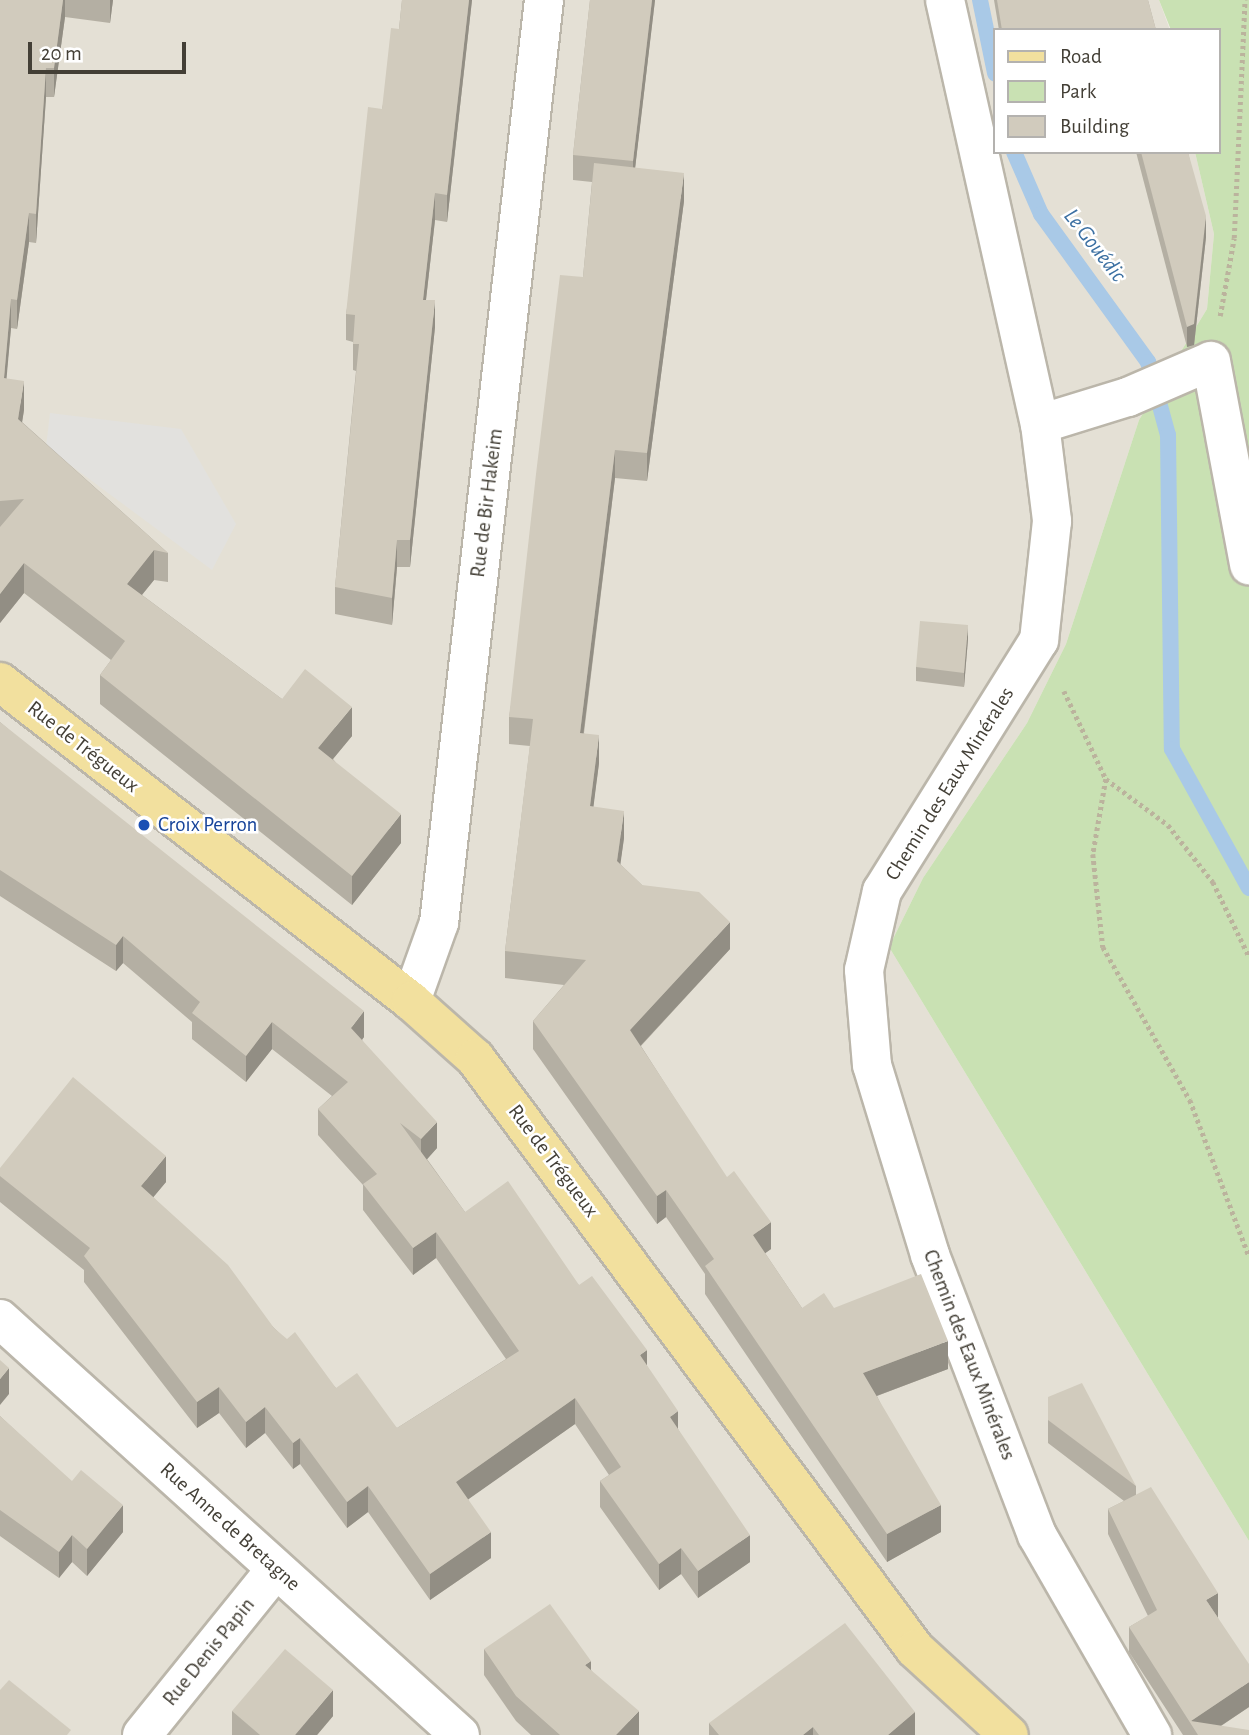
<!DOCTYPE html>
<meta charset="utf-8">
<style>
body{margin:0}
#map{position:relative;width:1249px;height:1735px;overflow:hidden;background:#f1eee6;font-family:"Alegreya Sans",sans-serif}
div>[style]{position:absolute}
.residential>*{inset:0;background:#e4e0d5}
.green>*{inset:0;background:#c9e1b3}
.parking>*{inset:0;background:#e2e1de}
.stream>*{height:16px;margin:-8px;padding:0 8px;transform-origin:8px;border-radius:8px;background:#a9c9e7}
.path>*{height:4.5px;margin-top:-2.25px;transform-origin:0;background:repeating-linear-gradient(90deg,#bbb39d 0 3.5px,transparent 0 7px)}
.roads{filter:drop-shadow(2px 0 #bbb6aa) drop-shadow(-2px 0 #bbb6aa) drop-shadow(0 2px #bbb6aa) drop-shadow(0 -2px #bbb6aa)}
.minor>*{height:38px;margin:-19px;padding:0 19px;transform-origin:19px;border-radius:19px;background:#fff}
.major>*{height:38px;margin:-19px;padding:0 19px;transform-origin:19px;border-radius:19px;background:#f2e09e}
.wall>*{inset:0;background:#b4afa3}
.shaded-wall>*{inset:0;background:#928e84}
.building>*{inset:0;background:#d1cbbd}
.dots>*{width:19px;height:19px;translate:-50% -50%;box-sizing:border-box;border:4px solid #fff;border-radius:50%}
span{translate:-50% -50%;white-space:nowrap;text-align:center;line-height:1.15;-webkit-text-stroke:5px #fff;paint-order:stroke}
.street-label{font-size:21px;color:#433f36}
.transit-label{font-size:21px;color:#164399}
.left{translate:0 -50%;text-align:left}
.water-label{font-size:23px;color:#3c70a2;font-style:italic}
.legend{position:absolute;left:993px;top:28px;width:228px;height:126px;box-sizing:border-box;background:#fff;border:2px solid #b4b2af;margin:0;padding:9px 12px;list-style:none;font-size:21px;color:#433f36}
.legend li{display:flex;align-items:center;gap:14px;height:35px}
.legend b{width:35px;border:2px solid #b4b2af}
.scale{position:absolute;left:28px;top:42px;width:158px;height:32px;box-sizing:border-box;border:4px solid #433f36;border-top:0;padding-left:9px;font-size:21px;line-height:24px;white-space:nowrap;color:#433f36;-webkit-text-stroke:5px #fff;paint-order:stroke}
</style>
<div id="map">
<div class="residential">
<div style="clip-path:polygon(0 0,1159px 0,1170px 30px,995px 30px,995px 152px,1195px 152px,1214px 234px,1207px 309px,1139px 420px,1066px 644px,1027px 723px,923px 878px,889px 947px,1249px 1541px,1249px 1735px,0 1735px)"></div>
</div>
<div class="green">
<div style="clip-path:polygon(1159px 0,1249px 0,1249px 1541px,889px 947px,923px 878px,1027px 723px,1066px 644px,1139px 420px,1207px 309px,1214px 234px,1195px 152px,1219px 152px,1219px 30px,1171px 30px)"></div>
</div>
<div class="parking">
<div style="clip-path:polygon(50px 413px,181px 429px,236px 524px,212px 570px,46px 447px)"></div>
</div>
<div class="stream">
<div style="left:980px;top:0;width:75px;rotate:78.4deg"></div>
<div style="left:1014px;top:152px;width:68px;rotate:66.5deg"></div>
<div style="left:1041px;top:214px;width:183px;rotate:54.1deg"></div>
<div style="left:1148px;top:362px;width:76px;rotate:74.7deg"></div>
<div style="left:1168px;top:435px;width:314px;rotate:89.3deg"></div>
<div style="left:1172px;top:749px;width:159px;rotate:61deg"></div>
</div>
<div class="path">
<div style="left:1220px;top:316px;width:79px;rotate:-79.8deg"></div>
<div style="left:1234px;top:238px;width:238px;rotate:-87.4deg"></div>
<div style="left:1064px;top:691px;width:98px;rotate:64.5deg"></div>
<div style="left:1106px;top:779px;width:76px;rotate:99.8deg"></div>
<div style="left:1093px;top:854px;width:94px;rotate:83.9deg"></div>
<div style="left:1103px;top:947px;width:176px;rotate:60.4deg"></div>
<div style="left:1190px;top:1100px;width:167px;rotate:69.3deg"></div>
<div style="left:1106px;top:779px;width:77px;rotate:36.6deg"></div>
<div style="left:1168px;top:825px;width:73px;rotate:51.7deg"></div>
<div style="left:1213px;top:882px;width:82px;rotate:64.1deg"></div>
</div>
<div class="roads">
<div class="minor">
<div style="left:945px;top:0;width:435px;rotate:77.4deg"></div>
<div style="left:1040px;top:424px;width:98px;rotate:82.9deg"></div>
<div style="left:1052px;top:521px;width:120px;rotate:96.2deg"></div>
<div style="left:1039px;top:640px;width:296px;rotate:122deg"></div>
<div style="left:882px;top:891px;width:81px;rotate:102.8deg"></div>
<div style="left:864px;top:970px;width:95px;rotate:85.2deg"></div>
<div style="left:872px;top:1065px;width:199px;rotate:73deg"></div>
<div style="left:930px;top:1255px;width:300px;rotate:69.1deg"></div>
<div style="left:1037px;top:1535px;width:231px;rotate:60.1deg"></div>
<div style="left:1040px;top:424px;width:92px;rotate:-17.1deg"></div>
<div style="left:1128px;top:397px;width:90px;rotate:-23.4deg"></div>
<div style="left:1211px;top:361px;width:208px;rotate:79.4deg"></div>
<div style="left:411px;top:1001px;width:83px;rotate:-70.3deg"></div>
<div style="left:439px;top:923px;width:929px;rotate:-83.51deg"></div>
<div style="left:0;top:1319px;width:620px;rotate:42.12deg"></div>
<div style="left:142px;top:1735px;width:213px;rotate:-51.1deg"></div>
</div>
<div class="major">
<div style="left:0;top:682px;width:520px;rotate:37.82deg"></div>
<div style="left:411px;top:1001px;width:86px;rotate:41.7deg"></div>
<div style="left:475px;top:1058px;width:737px;rotate:53.33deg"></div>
<div style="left:915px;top:1649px;width:127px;rotate:42.5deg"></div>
</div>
</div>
<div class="wall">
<div style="clip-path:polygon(0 0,113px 0,110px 23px,65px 17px,54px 97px,46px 97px,36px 243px,29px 242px,17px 329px,11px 328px,6px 378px,24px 410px,22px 422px,168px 553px,168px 582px,154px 580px,142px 595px,282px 699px,352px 736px,333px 759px,401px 843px,352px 905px,100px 704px,100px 675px,111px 660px,24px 593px,0 623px)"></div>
<div style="clip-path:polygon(402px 0,472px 0,447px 222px,435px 220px,426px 300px,435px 327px,410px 567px,397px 567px,392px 625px,335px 614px,335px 587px,356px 371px,353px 370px,353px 342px,346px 340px,346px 314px,382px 109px,399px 29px)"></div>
<div style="clip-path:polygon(590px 0,655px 0,635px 168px,684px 201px,647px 481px,615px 478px,584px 733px,599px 763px,593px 807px,624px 838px,620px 864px,642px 885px,730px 949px,641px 1046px,771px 1249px,765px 1253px,802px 1308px,834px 1308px,948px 1369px,877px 1396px,941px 1532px,887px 1562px,705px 1294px,705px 1274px,666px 1217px,657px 1224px,533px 1049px,533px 1021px,564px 985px,505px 978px,505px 951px,530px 746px,509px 744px,509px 717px,583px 277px,592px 182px,573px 180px,573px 155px)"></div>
<div style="clip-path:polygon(994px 0,1148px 0,1156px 30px,999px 30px)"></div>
<div style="clip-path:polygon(1136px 152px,1188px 152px,1206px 237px,1194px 345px,1187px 347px)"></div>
<div style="clip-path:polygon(968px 639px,964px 687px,916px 681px,916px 667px)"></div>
<div style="clip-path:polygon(0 722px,364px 1037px,362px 1040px,437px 1148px,427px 1159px,465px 1212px,579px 1285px,647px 1366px,678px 1429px,750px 1562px,698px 1598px,681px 1574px,659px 1590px,600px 1507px,600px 1481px,609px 1475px,575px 1424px,468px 1499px,491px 1558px,430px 1600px,368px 1512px,347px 1528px,300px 1464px,293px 1469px,265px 1433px,246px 1448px,219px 1413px,197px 1428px,84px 1282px,84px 1270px,0 1202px,0 1168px,166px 1182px,153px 1197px,274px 1328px,336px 1388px,397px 1428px,506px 1359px,436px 1258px,413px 1275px,363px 1210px,363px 1185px,318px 1135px,318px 1109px,332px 1096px,272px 1049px,246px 1082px,192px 1039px,192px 1022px,123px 963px,116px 971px,0 896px)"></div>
<div style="clip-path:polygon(1048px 1397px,1136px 1486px,1136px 1495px,1218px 1618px,1249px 1707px,1221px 1726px,1249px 1735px,1183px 1735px,1129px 1652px,1129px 1627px,1148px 1616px,1108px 1534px,1108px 1509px,1124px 1501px,1048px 1443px)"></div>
<div style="clip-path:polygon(0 1416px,123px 1532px,87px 1576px,72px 1562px,59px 1578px,0 1536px)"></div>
<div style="clip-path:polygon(484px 1649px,591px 1670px,639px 1735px,531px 1735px,516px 1721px,484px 1675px)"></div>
<div style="clip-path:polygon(232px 1711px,333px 1716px,317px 1735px,232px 1735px)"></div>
<div style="clip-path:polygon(915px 1712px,915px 1735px,709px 1735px,709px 1723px)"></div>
</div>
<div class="shaded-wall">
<div style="clip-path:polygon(63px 0,65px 0,65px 17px,54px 97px,54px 68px)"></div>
<div style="clip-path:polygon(110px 0,113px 0,110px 23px)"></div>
<div style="clip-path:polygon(469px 0,472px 0,447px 222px,447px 195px)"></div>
<div style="clip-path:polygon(652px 0,655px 0,633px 186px,633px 161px)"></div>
<div style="clip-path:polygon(46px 68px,46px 97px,36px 243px,36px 214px)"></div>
<div style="clip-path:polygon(684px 173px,684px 201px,647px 481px,647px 453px)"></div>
<div style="clip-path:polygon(435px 193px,435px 220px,423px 326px,423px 300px)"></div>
<div style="clip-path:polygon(29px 213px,29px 242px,17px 329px,17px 300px)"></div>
<div style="clip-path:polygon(1206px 216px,1206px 237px,1194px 345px,1187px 347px,1187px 327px)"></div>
<div style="clip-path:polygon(11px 299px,11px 328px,4px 407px,4px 378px)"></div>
<div style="clip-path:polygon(435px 300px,435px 327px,410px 567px,410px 540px)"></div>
<div style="clip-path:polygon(24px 381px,24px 410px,18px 448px,18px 419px)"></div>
<div style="clip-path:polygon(615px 450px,615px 478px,580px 761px,580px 733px)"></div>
<div style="clip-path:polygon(397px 540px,397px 567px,392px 625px,392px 598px)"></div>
<div style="clip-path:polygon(154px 550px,154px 580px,127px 613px,127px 584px)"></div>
<div style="clip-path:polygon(24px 563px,24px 593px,0 623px,0 594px)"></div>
<div style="clip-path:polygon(968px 625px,968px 639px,964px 687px,964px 673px)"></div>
<div style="clip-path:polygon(352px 707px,352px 736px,318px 777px,318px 748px)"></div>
<div style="clip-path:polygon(599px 735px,599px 763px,590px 834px,590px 806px)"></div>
<div style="clip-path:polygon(624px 811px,624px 838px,617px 889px,617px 861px)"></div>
<div style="clip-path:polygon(401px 814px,401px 843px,352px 905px,352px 876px)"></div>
<div style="clip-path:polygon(730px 922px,730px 949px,630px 1057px,630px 1030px)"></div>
<div style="clip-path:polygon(123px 936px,123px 963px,116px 971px,116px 945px)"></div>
<div style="clip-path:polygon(364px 1011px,364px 1037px,351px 1054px,351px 1028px)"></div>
<div style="clip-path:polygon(272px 1022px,272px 1049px,246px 1082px,246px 1056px)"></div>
<div style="clip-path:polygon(437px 1122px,437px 1148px,421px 1166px,421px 1139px)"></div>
<div style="clip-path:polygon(166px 1156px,166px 1182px,141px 1212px,141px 1186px)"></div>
<div style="clip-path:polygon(666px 1190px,666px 1217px,657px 1224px,657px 1196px)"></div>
<div style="clip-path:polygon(771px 1222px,771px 1249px,753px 1262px,753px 1235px)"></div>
<div style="clip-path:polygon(436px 1232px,436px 1258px,413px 1275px,413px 1248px)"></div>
<div style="clip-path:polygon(948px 1341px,948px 1369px,863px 1401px,863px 1373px)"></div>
<div style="clip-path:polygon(647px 1350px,647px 1376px,640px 1355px)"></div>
<div style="clip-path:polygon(9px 1368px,9px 1394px,0 1405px,0 1379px)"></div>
<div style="clip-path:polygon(219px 1387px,219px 1413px,197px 1428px,197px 1402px)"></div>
<div style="clip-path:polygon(575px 1398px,575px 1424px,456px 1508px,456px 1482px)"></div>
<div style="clip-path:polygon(265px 1407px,265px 1433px,246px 1448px,246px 1422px)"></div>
<div style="clip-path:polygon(678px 1411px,678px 1437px,670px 1417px)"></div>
<div style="clip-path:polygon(300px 1438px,300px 1464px,293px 1469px,293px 1443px)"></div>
<div style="clip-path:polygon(368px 1486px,368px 1512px,347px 1528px,347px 1502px)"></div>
<div style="clip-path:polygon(123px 1505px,123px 1532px,87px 1576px,87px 1549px)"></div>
<div style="clip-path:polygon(941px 1505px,941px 1532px,887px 1562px,887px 1534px)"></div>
<div style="clip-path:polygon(491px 1532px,491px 1558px,430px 1600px,430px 1574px)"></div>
<div style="clip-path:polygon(72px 1535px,72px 1562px,59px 1578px,59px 1552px)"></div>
<div style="clip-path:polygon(750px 1535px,750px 1562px,698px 1598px,698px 1571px)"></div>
<div style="clip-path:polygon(681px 1548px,681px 1574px,659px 1590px,659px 1564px)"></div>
<div style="clip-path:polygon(1218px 1593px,1218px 1618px,1206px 1600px)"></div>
<div style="clip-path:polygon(591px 1661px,591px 1686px,585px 1665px)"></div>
<div style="clip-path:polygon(1249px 1682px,1249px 1707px,1207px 1735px,1191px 1721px)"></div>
<div style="clip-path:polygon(333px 1690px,333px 1716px,317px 1735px,295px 1735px)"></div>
<div style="clip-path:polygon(639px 1711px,639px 1735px,616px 1735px)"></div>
<div style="clip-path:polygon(915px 1712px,915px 1735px,888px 1735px)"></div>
<div style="clip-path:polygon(813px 1727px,813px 1735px,803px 1735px)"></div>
</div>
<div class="building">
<div style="clip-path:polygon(0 0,63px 0,54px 68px,46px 68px,36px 214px,29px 213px,17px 300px,11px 299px,4px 378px,24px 381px,18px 419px,168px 553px,154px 550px,127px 584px,282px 699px,305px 669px,352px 707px,318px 748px,401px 814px,352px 876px,100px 675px,125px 641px,24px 563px,0 594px,0 527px,24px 499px,0 501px)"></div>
<div style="clip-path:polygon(402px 0,469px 0,447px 195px,435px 193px,423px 300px,435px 300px,410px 540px,397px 540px,392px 598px,335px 587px,359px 344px,353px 344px,355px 315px,346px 314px,368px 107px,382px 109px,391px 28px,399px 29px)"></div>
<div style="clip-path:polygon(590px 0,652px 0,633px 161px,573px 155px)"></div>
<div style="clip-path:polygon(997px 0,1148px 0,1156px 30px,1002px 30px)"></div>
<div style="clip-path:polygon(1141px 152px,1188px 152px,1206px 216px,1194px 324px,1187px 327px)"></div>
<div style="clip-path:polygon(594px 163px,684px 173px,647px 453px,615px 450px,580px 733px,599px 735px,590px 806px,624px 811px,617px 861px,642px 885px,699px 892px,730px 922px,630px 1030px,727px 1177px,734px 1171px,771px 1222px,753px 1235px,802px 1308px,824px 1293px,834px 1308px,921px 1274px,948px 1341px,863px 1373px,941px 1505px,887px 1534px,705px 1266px,714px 1259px,666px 1190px,657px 1196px,533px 1021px,586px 960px,505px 951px,533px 719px,509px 717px,536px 474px,560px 275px,583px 277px)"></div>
<div style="clip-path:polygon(920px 621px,968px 625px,964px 673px,916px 667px)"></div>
<div style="clip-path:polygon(0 722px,364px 1011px,351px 1028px,437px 1122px,421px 1139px,400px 1123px,465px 1212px,508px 1181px,579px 1285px,592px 1276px,647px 1350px,640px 1355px,678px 1411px,670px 1417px,750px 1535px,698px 1571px,681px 1548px,659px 1564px,600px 1481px,621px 1467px,575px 1398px,456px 1482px,491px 1532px,430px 1574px,368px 1486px,347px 1502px,300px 1438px,293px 1443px,265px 1407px,246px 1422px,219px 1387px,197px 1402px,84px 1256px,90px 1248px,0 1176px,0 1168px,73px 1077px,166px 1156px,141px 1186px,228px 1265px,274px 1328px,287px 1339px,295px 1332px,336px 1388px,357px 1373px,397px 1428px,519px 1351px,436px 1232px,448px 1224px,413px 1248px,363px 1184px,377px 1174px,318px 1109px,348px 1082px,272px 1022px,246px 1056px,192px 1013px,200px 1002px,123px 936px,116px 945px,0 870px)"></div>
<div style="clip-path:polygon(0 1360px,9px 1368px,0 1379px)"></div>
<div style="clip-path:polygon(1082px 1383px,1136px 1486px,1048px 1420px,1048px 1397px)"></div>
<div style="clip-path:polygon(0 1416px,72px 1481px,81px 1470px,123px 1505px,87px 1549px,72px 1535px,59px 1552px,0 1510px)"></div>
<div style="clip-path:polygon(1151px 1487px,1218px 1593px,1206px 1600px,1249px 1664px,1249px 1682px,1191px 1721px,1249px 1730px,1249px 1735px,1198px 1735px,1129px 1627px,1157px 1610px,1108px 1509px)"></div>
<div style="clip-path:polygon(550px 1604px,591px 1661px,585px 1665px,639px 1711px,616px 1735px,560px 1735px,516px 1696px,484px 1649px)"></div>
<div style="clip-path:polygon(845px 1623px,915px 1712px,888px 1735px,819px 1735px,813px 1727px,803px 1735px,719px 1735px,709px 1723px)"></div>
<div style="clip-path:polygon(285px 1649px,333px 1690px,295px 1735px,260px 1735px,232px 1711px)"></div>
<div style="clip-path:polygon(9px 1680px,71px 1730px,67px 1735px,0 1735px,0 1690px)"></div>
</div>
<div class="dots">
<div style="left:144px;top:825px;background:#1a4fb4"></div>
</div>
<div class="street-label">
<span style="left:487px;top:503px;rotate:-83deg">Rue de Bir Hakeim</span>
<span style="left:83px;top:747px;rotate:38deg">Rue de Trégueux</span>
<span style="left:950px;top:784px;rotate:-58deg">Chemin des Eaux Minérales</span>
<span style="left:553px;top:1161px;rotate:53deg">Rue de Trégueux</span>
<span style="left:969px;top:1355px;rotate:69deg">Chemin des Eaux Minérales</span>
<span style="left:230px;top:1527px;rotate:42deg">Rue Anne de Bretagne</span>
<span style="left:209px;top:1652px;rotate:-51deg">Rue Denis Papin</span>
</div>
<div class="transit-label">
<span class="left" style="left:158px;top:825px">Croix Perron</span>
</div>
<div class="water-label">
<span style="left:1094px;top:246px;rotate:52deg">Le Gouédic</span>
</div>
<ul class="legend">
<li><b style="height:9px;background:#f2e09e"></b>Road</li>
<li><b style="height:19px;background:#c9e1b3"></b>Park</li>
<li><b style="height:19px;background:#d1cbbd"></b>Building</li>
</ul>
<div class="scale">20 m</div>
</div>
